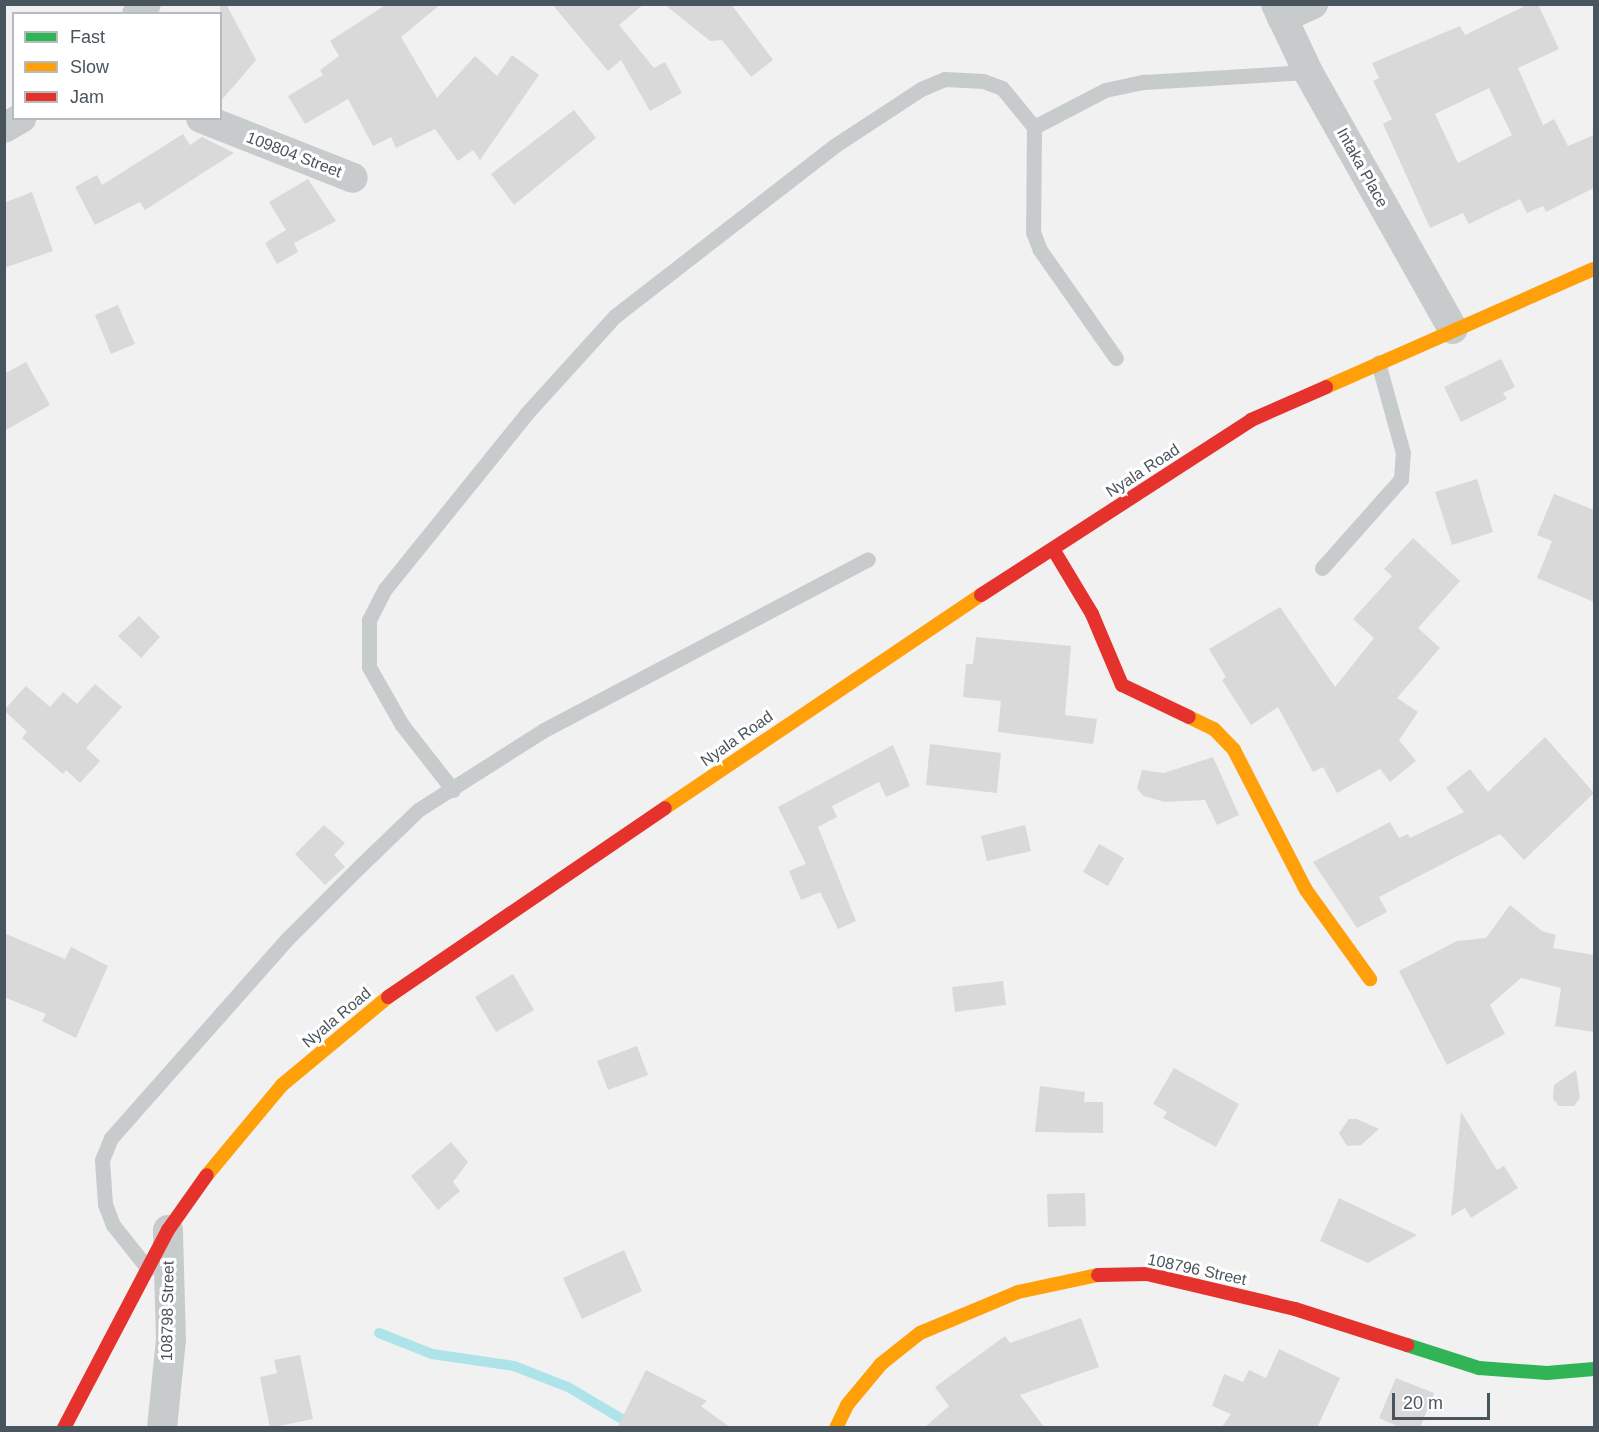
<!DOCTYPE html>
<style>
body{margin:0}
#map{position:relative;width:1599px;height:1432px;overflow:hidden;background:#f1f1f1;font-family:Helvetica,sans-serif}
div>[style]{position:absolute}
.stream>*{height:10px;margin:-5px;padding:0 5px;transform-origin:5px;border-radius:5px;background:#aee4e9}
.building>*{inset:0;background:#d9d9da}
.lane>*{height:15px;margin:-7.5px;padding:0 7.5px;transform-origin:7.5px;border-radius:7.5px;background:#c8cbcc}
.street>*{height:30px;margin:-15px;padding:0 15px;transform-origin:15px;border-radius:15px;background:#c8cbcc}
.fast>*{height:14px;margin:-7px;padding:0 7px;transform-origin:7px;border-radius:7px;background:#30b455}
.slow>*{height:14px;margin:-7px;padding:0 7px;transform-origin:7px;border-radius:7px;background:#ff9f0a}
.jam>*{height:14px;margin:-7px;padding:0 7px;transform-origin:7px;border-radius:7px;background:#e5322d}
span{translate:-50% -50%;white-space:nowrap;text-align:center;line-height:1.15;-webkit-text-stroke:6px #fff;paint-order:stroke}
.street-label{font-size:16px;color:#49555c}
.frame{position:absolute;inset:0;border:6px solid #49555c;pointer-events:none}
.legend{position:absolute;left:12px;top:12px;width:210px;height:108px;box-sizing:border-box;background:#fff;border:2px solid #b6bbbe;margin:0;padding:8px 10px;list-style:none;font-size:18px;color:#49555c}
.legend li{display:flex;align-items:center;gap:12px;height:30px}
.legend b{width:30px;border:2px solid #b6bbbe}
.scale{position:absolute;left:1392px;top:1393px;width:98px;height:27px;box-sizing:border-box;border:3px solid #49555c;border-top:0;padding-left:8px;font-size:18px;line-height:21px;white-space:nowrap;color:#49555c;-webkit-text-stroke:4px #fff;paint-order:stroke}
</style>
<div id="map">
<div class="stream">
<div style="left:379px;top:1333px;width:57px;rotate:21.6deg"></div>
<div style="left:432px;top:1354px;width:83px;rotate:8.3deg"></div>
<div style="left:514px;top:1366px;width:58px;rotate:21.3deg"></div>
<div style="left:568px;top:1387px;width:74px;rotate:30.7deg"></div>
</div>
<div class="building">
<div style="clip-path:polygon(220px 4px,226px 4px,256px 60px,220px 102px)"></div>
<div style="clip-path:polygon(387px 4px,441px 4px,401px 37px,437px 98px,475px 56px,497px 76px,512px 55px,539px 75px,480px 160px,473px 150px,458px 161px,435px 129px,396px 148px,391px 137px,373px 146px,348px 99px,305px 124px,288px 96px,323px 75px,320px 70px,339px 56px,330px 41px)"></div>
<div style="clip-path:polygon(552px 4px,644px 4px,619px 25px,654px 68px,665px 62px,682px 93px,650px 111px,621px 60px,608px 71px)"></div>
<div style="clip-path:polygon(664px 4px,731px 4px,773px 60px,751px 77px,722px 40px,710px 41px)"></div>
<div style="clip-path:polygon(evenodd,1529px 4px,1538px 4px,1559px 49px,1518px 68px,1543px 125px,1554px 119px,1568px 146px,1594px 135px,1594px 188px,1546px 212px,1543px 206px,1527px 213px,1520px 199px,1469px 224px,1463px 213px,1430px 228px,1383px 124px,1392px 119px,1373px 81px,1379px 78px,1372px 63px,1460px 26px,1465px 35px,1529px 4px,1489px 88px,1512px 135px,1458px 163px,1435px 114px,1489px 88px)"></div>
<div style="clip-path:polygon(574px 110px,596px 138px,514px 205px,491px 174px)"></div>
<div style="clip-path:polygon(183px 134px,190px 145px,202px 137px,234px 153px,145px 210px,140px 202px,95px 225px,75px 187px,97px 175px,102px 185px)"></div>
<div style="clip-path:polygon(308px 179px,336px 221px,294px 243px,298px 252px,277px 264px,265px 243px,286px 230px,269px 202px)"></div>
<div style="clip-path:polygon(32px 192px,53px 251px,4px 268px,4px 203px)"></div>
<div style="clip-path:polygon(118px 305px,135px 344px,111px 354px,95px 315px)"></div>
<div style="clip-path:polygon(1501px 359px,1515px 387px,1503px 393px,1507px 399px,1461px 422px,1444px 387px)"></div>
<div style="clip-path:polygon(26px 362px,50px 405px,4px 431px,4px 374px)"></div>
<div style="clip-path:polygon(1477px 479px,1493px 532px,1452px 545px,1435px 492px)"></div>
<div style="clip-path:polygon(1554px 494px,1594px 510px,1594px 602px,1537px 578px,1552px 541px,1537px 535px)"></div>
<div style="clip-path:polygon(1413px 538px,1460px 581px,1418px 628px,1440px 648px,1397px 698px,1418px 712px,1399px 740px,1416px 761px,1390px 782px,1380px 769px,1337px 793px,1323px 767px,1313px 772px,1278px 707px,1251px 725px,1222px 680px,1226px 677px,1209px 649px,1280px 607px,1335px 687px,1374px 638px,1353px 619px,1392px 576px,1384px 569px)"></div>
<div style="clip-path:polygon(139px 616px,160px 637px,141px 658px,118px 636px)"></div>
<div style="clip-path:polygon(976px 637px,1071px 646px,1065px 715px,1097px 719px,1093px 744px,998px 732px,1001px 701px,963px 697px,966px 664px,973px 664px)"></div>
<div style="clip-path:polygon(95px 684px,122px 707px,86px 748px,100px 761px,80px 783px,66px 770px,63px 774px,22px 738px,27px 732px,4px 710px,26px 686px,50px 707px,63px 692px,77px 704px)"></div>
<div style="clip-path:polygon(1545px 737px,1594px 793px,1524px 860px,1500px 834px,1379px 897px,1387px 912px,1357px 928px,1313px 862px,1390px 822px,1399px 838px,1408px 834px,1410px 838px,1464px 812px,1446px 788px,1470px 769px,1488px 792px)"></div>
<div style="clip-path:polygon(930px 744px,1001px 753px,997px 793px,926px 785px)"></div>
<div style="clip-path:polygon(893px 745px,910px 786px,886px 797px,879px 782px,832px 806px,837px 817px,818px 827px,856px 921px,838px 929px,820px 892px,801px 900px,789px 871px,806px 864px,778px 807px)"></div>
<div style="clip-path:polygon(1213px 757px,1239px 815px,1217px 825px,1205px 800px,1165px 802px,1143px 796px,1137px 788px,1142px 770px,1164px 773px)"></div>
<div style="clip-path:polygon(324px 825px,345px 843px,334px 855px,345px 867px,325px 885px,295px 854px)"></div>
<div style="clip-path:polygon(1025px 825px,1031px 851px,987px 861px,981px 836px)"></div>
<div style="clip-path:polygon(1099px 844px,1124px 858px,1108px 886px,1083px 872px)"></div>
<div style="clip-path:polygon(1510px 905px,1542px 931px,1556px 935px,1553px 948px,1594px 955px,1594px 1032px,1555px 1026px,1561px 988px,1521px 978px,1490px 1005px,1505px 1034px,1447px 1065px,1399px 971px,1457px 941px,1486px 938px)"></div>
<div style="clip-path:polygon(4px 933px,65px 959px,71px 947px,108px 966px,76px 1038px,42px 1021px,46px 1014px,4px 997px)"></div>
<div style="clip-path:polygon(513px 974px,534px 1010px,496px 1032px,475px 997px)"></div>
<div style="clip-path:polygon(1003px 981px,1006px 1005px,955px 1012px,952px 987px)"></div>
<div style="clip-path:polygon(637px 1046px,648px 1075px,608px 1090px,597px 1061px)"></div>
<div style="clip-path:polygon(1174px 1068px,1239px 1104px,1216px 1147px,1163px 1118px,1167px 1112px,1153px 1104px)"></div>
<div style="clip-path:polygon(1576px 1070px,1580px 1098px,1574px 1106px,1559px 1106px,1553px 1099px,1554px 1085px)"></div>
<div style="clip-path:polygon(1040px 1086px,1085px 1092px,1084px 1102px,1103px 1102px,1103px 1133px,1035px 1132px)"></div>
<div style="clip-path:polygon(1461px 1112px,1497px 1170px,1504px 1166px,1518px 1188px,1471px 1218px,1465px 1208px,1451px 1216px)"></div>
<div style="clip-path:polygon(1349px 1119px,1357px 1119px,1379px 1129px,1361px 1145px,1347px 1146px,1339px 1133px)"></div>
<div style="clip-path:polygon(451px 1142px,468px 1162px,453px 1182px,460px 1191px,438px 1210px,411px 1176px)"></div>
<div style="clip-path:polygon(1085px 1193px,1086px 1226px,1048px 1227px,1047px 1194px)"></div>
<div style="clip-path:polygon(1339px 1198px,1417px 1235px,1368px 1263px,1320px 1241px)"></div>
<div style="clip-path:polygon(624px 1250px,642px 1291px,582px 1319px,563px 1278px)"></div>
<div style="clip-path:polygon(1081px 1318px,1099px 1367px,1020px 1395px,1045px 1428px,924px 1428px,949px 1406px,935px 1387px,1005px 1336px,1010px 1343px)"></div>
<div style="clip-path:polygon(1279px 1349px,1340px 1378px,1317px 1428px,1221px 1428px,1231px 1414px,1212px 1406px,1224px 1374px,1243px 1382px,1249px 1370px,1266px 1378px)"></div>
<div style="clip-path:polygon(300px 1355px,313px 1419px,270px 1428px,260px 1377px,277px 1373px,274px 1360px)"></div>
<div style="clip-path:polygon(646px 1370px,707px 1401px,701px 1406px,731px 1428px,617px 1428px)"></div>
<div style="clip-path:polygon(1396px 1378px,1434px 1393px,1420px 1428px,1402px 1428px,1379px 1418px)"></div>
</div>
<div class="lane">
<div style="left:1034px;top:127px;width:80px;rotate:-27.5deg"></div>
<div style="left:1105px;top:90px;width:40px;rotate:-12deg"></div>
<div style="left:1144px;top:82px;width:164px;rotate:-3.5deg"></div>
<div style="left:1322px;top:568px;width:119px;rotate:-48.4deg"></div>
<div style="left:1401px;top:479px;width:26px;rotate:-86deg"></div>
<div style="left:1403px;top:453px;width:94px;rotate:-105.4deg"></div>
<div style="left:453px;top:790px;width:83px;rotate:-128.1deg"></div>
<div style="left:402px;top:725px;width:67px;rotate:-119.6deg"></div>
<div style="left:369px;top:667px;width:47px;rotate:-90deg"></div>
<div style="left:369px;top:620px;width:35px;rotate:-63deg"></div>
<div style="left:385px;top:589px;width:225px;rotate:-51.1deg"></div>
<div style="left:526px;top:414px;width:132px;rotate:-47.8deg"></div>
<div style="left:615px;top:316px;width:277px;rotate:-37.8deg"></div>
<div style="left:834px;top:146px;width:104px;rotate:-33.2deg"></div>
<div style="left:921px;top:89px;width:26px;rotate:-23deg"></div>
<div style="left:945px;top:79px;width:38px;rotate:3deg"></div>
<div style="left:983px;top:81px;width:20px;rotate:20deg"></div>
<div style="left:1002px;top:88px;width:50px;rotate:50.6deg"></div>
<div style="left:1034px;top:127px;width:105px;rotate:90.5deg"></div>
<div style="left:1033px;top:232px;width:19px;rotate:69deg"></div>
<div style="left:1040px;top:250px;width:132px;rotate:54.9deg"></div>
<div style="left:148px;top:1269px;width:56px;rotate:-128.5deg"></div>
<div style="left:113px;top:1225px;width:22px;rotate:-111deg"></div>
<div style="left:105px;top:1204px;width:44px;rotate:-93.9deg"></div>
<div style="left:102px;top:1160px;width:24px;rotate:-68deg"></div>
<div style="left:111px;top:1138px;width:267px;rotate:-48.5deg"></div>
<div style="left:288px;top:938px;width:100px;rotate:-45deg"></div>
<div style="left:359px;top:867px;width:82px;rotate:-44deg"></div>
<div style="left:418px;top:810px;width:149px;rotate:-32.4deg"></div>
<div style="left:544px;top:730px;width:366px;rotate:-27.8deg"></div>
</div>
<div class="street">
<div style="left:1276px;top:4px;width:75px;rotate:64.8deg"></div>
<div style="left:1308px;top:72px;width:295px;rotate:60.6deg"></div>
<div style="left:137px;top:14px;width:13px;rotate:-48deg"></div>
<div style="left:1282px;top:18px;width:34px;rotate:-24deg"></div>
<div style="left:201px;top:118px;width:163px;rotate:21.5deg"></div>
<div style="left:4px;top:128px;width:20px;rotate:-30deg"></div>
<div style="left:162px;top:1428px;width:88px;rotate:-84.2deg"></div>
<div style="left:171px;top:1340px;width:110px;rotate:-91.6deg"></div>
</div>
<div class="fast">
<div style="left:1407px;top:1345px;width:76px;rotate:17.7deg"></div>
<div style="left:1479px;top:1368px;width:68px;rotate:4.2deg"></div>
<div style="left:1547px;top:1373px;width:47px;rotate:-4.9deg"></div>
</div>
<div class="slow">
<div style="left:1326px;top:387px;width:293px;rotate:-23.8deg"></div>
<div style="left:1189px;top:717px;width:28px;rotate:26deg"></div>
<div style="left:1214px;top:729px;width:29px;rotate:46deg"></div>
<div style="left:1234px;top:750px;width:157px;rotate:62.8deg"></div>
<div style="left:1306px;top:890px;width:110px;rotate:54.3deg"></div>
<div style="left:665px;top:808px;width:381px;rotate:-34deg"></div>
<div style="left:207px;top:1175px;width:117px;rotate:-50.2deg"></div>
<div style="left:282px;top:1085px;width:138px;rotate:-39.7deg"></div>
<div style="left:836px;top:1428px;width:25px;rotate:-64deg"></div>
<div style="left:847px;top:1405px;width:53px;rotate:-50.3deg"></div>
<div style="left:881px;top:1364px;width:50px;rotate:-38.5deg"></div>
<div style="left:920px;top:1333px;width:106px;rotate:-22.7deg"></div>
<div style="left:1018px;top:1292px;width:82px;rotate:-12deg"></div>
</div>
<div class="jam">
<div style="left:1053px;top:549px;width:76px;rotate:59deg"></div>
<div style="left:1092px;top:614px;width:77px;rotate:67.1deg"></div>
<div style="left:1122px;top:685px;width:74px;rotate:25.5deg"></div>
<div style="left:981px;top:595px;width:322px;rotate:-32.9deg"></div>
<div style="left:1251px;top:420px;width:82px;rotate:-23.7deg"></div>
<div style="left:388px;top:997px;width:335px;rotate:-34.3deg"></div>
<div style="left:1098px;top:1275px;width:49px;rotate:-1.2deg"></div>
<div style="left:1147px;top:1274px;width:152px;rotate:13.3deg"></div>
<div style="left:1295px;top:1309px;width:118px;rotate:17.8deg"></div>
<div style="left:64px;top:1428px;width:224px;rotate:-62.3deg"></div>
<div style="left:168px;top:1230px;width:67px;rotate:-54.7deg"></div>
</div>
<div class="street-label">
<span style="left:294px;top:155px;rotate:21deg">109804 Street</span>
<span style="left:1362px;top:168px;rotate:61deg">Intaka Place</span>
<span style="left:1143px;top:471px;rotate:-33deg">Nyala Road</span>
<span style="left:737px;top:739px;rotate:-35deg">Nyala Road</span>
<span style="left:337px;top:1018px;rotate:-40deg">Nyala Road</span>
<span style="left:1197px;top:1270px;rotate:12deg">108796 Street</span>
<span style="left:168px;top:1311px;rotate:-89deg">108798 Street</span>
</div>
<div class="frame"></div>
<ul class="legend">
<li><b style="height:8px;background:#30b455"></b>Fast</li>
<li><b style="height:8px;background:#ff9f0a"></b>Slow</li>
<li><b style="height:8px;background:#e5322d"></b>Jam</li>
</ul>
<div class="scale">20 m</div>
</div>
